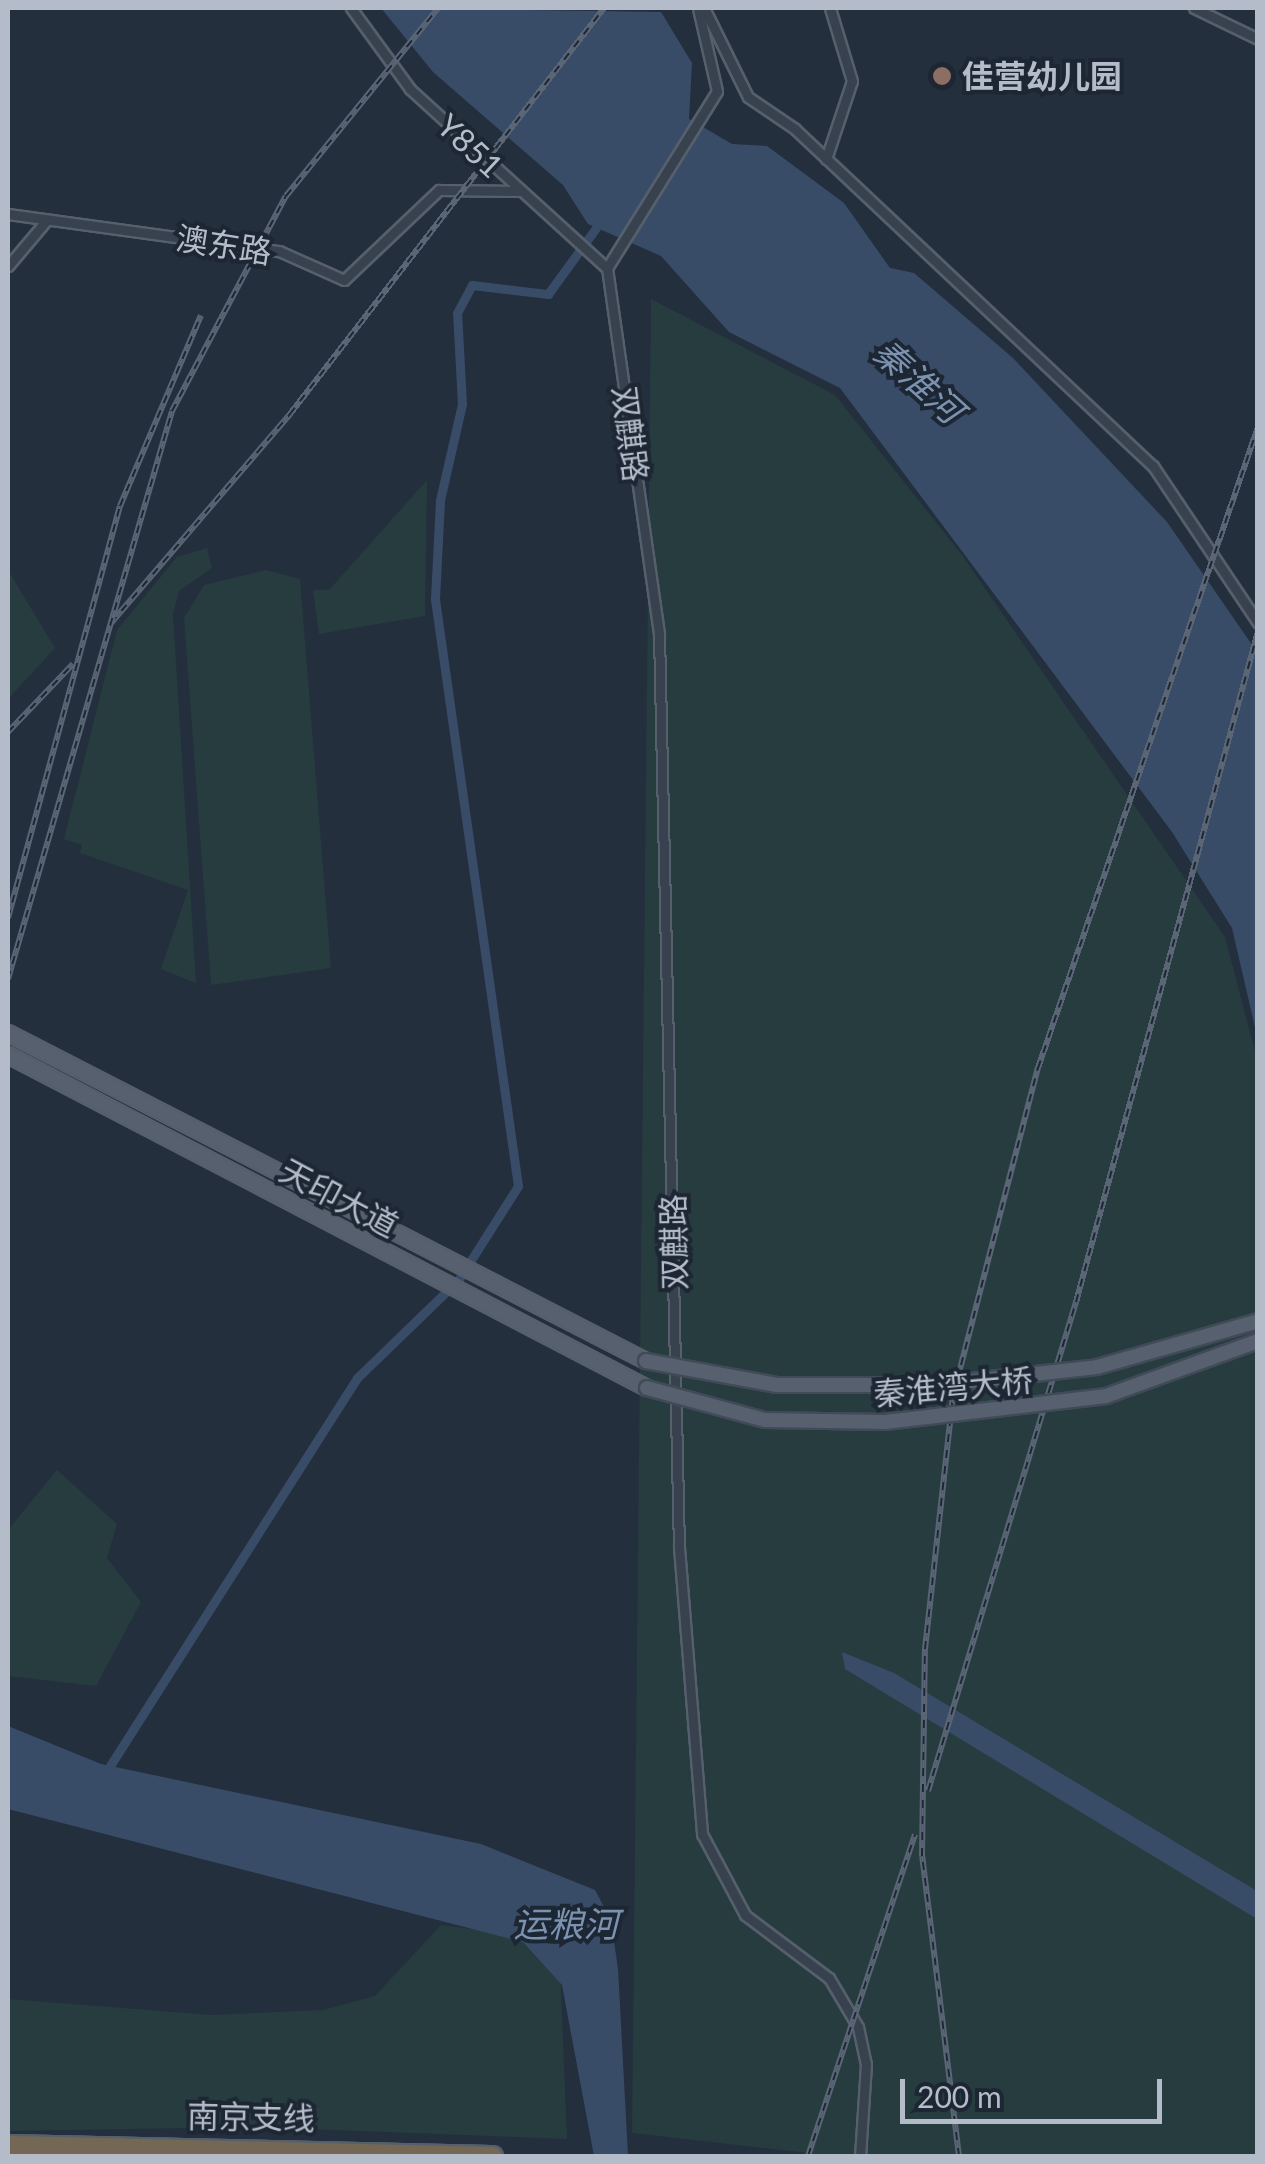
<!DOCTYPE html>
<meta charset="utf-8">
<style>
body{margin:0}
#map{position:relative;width:1265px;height:2164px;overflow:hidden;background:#242f3e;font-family:Lato,"Noto Sans SC",sans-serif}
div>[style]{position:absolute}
.green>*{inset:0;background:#263c3f}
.water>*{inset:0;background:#394c67}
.canal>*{height:9px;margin:-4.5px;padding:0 4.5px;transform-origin:4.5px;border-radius:4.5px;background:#394c67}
.roads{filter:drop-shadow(2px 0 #565f6c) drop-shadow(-2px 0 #565f6c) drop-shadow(0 2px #565f6c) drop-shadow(0 -2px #565f6c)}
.minor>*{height:9px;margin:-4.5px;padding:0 4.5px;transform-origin:4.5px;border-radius:4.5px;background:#38414e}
.primary>*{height:14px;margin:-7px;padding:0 7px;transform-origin:7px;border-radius:7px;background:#56606e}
.motorway>*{height:18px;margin:-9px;padding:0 9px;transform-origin:9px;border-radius:9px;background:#746855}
.rail>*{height:6px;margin-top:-3px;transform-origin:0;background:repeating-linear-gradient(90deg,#1d2633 0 8px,#5a6575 0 16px);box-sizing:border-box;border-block:2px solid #5a6575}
.bridges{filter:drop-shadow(2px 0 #414a57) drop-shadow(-2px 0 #414a57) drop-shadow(0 2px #414a57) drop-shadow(0 -2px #414a57)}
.primary-bridge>*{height:14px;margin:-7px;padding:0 7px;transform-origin:7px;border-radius:7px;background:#56606e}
.dots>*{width:28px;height:28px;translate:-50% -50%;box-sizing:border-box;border:5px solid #1d2633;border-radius:50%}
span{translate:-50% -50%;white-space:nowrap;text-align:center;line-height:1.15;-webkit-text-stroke:8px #1d2633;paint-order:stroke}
.poi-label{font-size:32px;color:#b4bcc9;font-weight:700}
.left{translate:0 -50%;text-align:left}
.street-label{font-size:32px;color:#b4bcc9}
.water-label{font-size:35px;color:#7c92b1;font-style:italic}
.frame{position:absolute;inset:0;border:10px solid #b4bcc9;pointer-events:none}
.scale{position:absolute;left:900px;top:2079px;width:262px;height:45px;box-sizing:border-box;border:5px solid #b4bcc9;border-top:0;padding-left:12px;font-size:30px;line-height:35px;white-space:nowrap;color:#b4bcc9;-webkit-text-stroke:8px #1d2633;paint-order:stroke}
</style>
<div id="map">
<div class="green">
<div style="clip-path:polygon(651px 299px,835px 395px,962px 555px,1225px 937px,1258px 1063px,1258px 2156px,836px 2156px,632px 2133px)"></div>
<div style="clip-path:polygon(427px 480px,425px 616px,319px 634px,313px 590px,329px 590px)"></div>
<div style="clip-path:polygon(207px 548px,212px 568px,179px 591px,173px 614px,196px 983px,161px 969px,188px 890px,80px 853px,82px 845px,64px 839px,117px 630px,177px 557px)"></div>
<div style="clip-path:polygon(8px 570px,55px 648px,8px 699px)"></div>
<div style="clip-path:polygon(266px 570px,300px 579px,331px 968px,211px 985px,184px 618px,204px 585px)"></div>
<div style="clip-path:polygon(57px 1470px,117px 1524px,107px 1558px,141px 1602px,96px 1686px,8px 1676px,8px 1530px)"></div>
<div style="clip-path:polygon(441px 1925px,515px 1935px,560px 1966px,567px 2139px,253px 2127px,8px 2131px,8px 1999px,212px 2015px,323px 2010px,375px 1996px)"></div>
</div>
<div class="water">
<div style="clip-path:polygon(381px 8px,661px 12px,692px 63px,689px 119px,732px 144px,767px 146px,844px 203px,890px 268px,914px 273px,1013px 358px,1167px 522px,1257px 652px,1257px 1036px,1232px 928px,1172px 832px,840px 388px,729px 332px,661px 256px,588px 224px,563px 185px,433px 72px)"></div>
<div style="clip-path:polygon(842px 1652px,894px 1673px,1257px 1891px,1257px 1919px,845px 1669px)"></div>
<div style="clip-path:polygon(8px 1726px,101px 1764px,481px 1844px,595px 1890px,611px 1920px,618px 1969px,628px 2156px,594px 2156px,562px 1985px,523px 1942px,8px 1809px)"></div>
</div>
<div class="canal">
<div style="left:106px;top:1772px;width:467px;rotate:-57.5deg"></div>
<div style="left:357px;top:1378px;width:142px;rotate:-44.1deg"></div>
<div style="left:459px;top:1279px;width:110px;rotate:-57.6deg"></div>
<div style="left:518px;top:1186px;width:593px;rotate:-98.05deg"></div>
<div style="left:435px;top:599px;width:99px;rotate:-87.1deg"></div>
<div style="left:440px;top:500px;width:98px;rotate:-77.1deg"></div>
<div style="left:462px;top:404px;width:91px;rotate:-93.1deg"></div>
<div style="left:457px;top:313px;width:32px;rotate:-62deg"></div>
<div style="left:472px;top:285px;width:77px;rotate:6.8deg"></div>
<div style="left:548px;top:294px;width:82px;rotate:-54deg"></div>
</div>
<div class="roads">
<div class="minor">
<div style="left:351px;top:8px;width:100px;rotate:53.9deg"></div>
<div style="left:410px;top:89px;width:266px;rotate:42.3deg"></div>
<div style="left:704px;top:8px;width:99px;rotate:63.7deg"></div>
<div style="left:748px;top:97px;width:57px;rotate:34.2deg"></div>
<div style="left:795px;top:129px;width:492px;rotate:43.3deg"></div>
<div style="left:1153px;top:466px;width:189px;rotate:56.2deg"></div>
<div style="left:1194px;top:8px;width:71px;rotate:25.8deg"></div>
<div style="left:826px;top:159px;width:82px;rotate:-71.6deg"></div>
<div style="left:852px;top:81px;width:76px;rotate:-106.8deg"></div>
<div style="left:8px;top:214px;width:274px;rotate:7.8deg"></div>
<div style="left:279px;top:251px;width:71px;rotate:24deg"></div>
<div style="left:344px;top:280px;width:131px;rotate:-43.5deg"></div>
<div style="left:439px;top:190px;width:81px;rotate:0.7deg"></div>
<div style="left:8px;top:266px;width:59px;rotate:-49.8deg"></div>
<div style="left:607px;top:268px;width:369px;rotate:81.9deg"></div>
<div style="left:659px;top:633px;width:914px;rotate:88.75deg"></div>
<div style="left:679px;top:1547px;width:288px;rotate:85.4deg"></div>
<div style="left:702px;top:1834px;width:92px;rotate:62deg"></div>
<div style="left:745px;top:1915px;width:105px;rotate:36.9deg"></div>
<div style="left:829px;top:1978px;width:57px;rotate:59.4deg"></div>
<div style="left:858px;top:2027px;width:38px;rotate:78deg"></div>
<div style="left:866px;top:2064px;width:92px;rotate:93.7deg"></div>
<div style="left:607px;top:268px;width:208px;rotate:-58.1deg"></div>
<div style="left:717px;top:91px;width:85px;rotate:-102.9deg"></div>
</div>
<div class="primary">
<div style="left:8px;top:1033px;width:717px;rotate:27.21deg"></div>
<div style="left:8px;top:1055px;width:721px;rotate:27.53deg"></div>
</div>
<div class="motorway">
<div style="left:8px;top:2145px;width:485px;rotate:1.3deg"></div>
</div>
</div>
<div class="rail">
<div style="left:111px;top:623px;width:275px;rotate:-49.4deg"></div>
<div style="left:290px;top:414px;width:513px;rotate:-52.28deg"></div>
<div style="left:8px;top:732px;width:94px;rotate:-46.3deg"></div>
<div style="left:8px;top:918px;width:427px;rotate:-74.8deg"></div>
<div style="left:120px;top:506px;width:207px;rotate:-67deg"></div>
<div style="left:8px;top:979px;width:591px;rotate:-73.89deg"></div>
<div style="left:172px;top:411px;width:243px;rotate:-62.1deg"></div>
<div style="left:286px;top:196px;width:242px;rotate:-51deg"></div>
<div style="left:928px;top:1791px;width:511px;rotate:-73.16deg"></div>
<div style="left:1076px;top:1302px;width:695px;rotate:-74.82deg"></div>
<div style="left:808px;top:2156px;width:339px;rotate:-71.6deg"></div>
<div style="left:959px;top:2156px;width:302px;rotate:-97deg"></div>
<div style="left:922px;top:1856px;width:207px;rotate:-89.2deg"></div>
<div style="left:925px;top:1649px;width:255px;rotate:-83.7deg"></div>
<div style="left:953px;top:1396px;width:339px;rotate:-75.5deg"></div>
<div style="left:1038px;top:1068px;width:678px;rotate:-71.06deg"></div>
</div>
<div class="bridges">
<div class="primary-bridge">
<div style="left:646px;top:1361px;width:133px;rotate:10.4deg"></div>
<div style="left:777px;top:1385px;width:158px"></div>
<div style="left:935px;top:1385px;width:163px;rotate:-6.3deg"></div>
<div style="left:1097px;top:1367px;width:167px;rotate:-15.9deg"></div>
<div style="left:647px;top:1388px;width:122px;rotate:15.2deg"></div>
<div style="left:765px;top:1420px;width:120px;rotate:1deg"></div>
<div style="left:885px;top:1422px;width:223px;rotate:-6.7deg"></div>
<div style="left:1106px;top:1396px;width:162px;rotate:-19.9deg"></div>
</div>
</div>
<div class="dots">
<div style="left:942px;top:76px;background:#8d6e63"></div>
</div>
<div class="poi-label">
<span class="left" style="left:962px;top:76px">佳营幼儿园</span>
</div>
<div class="street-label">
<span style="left:470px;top:146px;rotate:43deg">Y851</span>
<span style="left:224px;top:245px;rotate:9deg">澳东路</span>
<span style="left:630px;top:434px;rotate:83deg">双麒路</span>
<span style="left:339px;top:1198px;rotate:28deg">天印大道</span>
<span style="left:674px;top:1242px;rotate:-91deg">双麒路</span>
<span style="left:953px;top:1387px;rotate:-5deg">秦淮湾大桥</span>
<span style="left:251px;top:2117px;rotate:1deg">南京支线</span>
</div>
<div class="water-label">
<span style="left:919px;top:380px;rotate:42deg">秦淮河</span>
<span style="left:566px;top:1923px">运粮河</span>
</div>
<div class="frame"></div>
<div class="scale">200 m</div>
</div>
